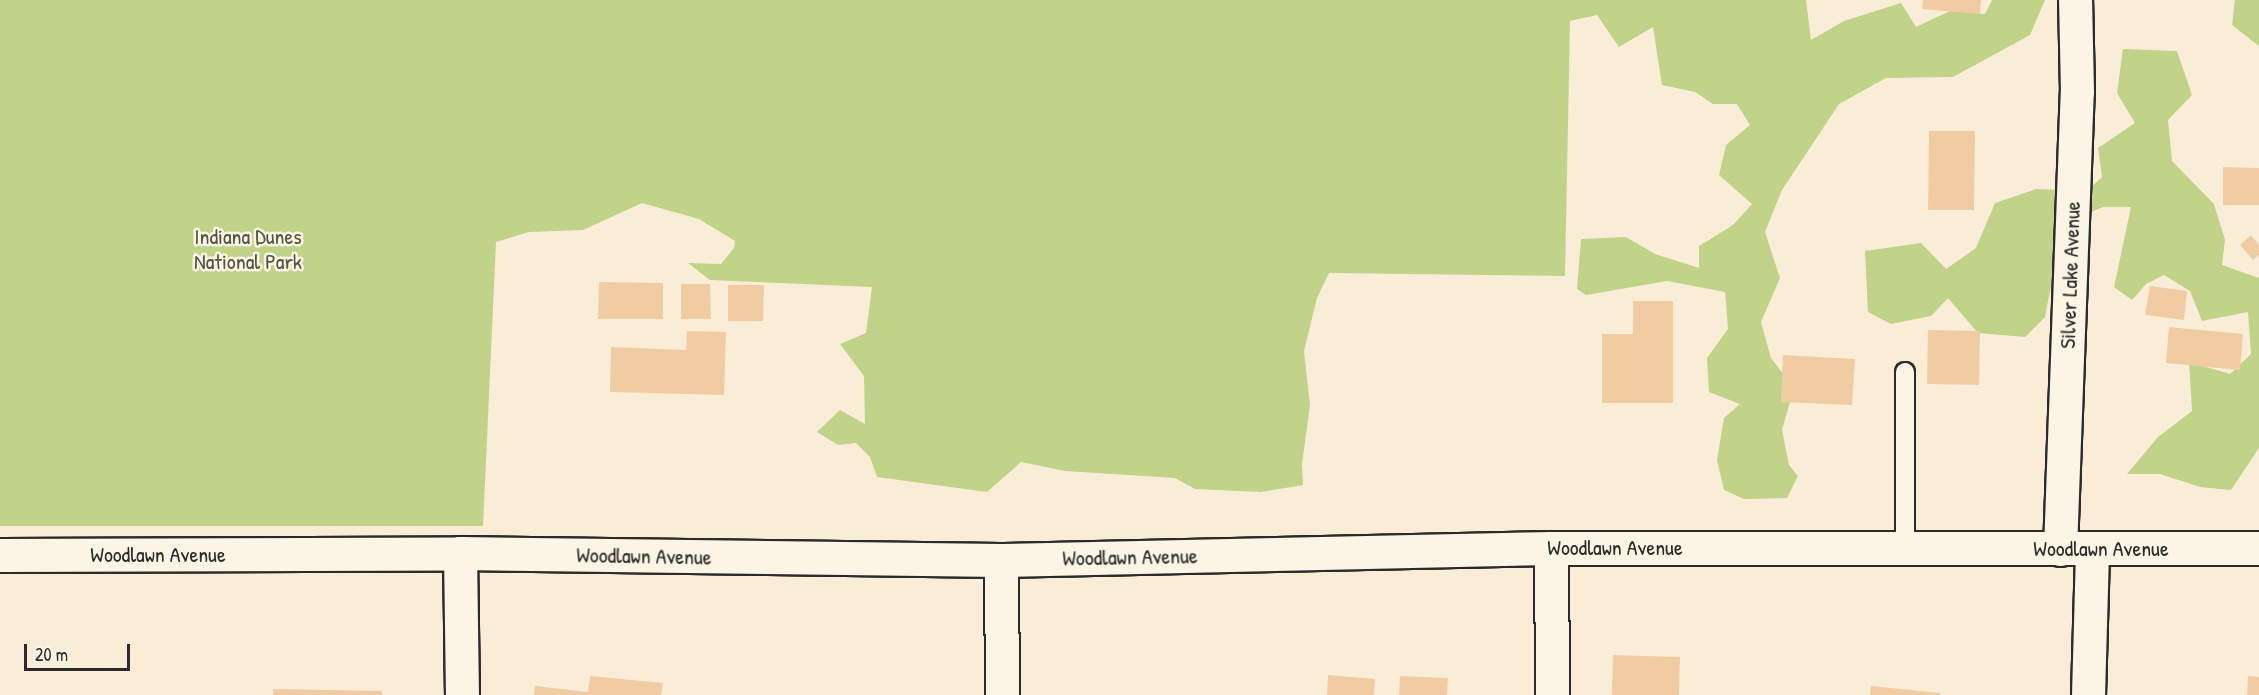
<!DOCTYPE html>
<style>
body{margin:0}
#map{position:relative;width:2259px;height:695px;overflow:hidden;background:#faedd8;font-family:"Patrick Hand",sans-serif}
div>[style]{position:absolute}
.green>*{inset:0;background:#c0d388}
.building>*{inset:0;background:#f1cca2}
.roads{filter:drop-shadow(2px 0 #2b2b2b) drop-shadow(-2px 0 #2b2b2b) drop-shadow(0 2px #2b2b2b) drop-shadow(0 -2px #2b2b2b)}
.lane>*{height:18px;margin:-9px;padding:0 9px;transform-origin:9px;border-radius:9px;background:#fcf5e5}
.street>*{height:33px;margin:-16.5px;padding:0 16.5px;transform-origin:16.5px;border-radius:16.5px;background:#fcf5e5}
span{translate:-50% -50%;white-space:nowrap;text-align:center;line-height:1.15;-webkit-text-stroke:5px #fcf5e5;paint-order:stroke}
.park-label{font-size:22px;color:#505542}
.street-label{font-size:22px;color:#2b2b2b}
.scale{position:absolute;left:24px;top:644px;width:106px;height:27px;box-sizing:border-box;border:3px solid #2b2b2b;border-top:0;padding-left:8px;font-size:18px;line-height:21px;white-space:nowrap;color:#2b2b2b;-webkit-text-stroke:4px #fcf5e5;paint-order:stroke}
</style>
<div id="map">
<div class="green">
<div style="clip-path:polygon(0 0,1806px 0,1811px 40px,1844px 21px,1901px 3px,1916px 27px,1950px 11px,1985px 14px,1992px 0,2045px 0,2030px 35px,1953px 77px,1886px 78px,1839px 104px,1782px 190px,1765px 232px,1780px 278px,1761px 322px,1771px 358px,1794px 388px,1782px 430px,1789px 465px,1798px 476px,1787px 498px,1744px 499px,1724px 490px,1717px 460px,1724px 418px,1740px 404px,1709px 392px,1707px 358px,1728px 329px,1725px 292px,1667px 281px,1586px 295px,1577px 289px,1581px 239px,1626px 237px,1655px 254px,1699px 268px,1699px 246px,1733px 225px,1752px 204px,1719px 175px,1726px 145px,1750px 125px,1737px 104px,1713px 104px,1695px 92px,1662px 85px,1653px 27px,1619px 47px,1597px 15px,1570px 21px,1565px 276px,1329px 273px,1317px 298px,1304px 351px,1310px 405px,1302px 464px,1303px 485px,1261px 492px,1195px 489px,1175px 478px,1065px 471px,1021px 462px,987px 492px,877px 477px,870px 457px,856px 443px,838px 445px,817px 432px,840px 410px,865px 424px,864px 376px,840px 344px,866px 333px,872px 287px,710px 280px,688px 263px,721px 264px,734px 248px,735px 241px,699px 219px,642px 203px,583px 230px,529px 232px,496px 242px,483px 526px,0 526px)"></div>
<div style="clip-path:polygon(2235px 0,2259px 0,2259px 46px,2232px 25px)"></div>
<div style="clip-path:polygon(2123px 49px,2177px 51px,2192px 95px,2168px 120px,2172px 161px,2214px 204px,2225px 240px,2222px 265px,2259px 278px,2259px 448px,2231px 490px,2200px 487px,2160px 474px,2127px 474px,2158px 437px,2192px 411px,2189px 362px,2230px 374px,2251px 354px,2248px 312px,2202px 321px,2190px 291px,2164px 275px,2146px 284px,2132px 300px,2114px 287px,2131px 207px,2103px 207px,2063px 224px,2045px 317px,2025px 337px,1978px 333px,1948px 298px,1931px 316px,1891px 324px,1868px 312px,1865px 251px,1921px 243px,1946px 269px,1976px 248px,1995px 203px,2036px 189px,2087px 191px,2102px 177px,2098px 148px,2135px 123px,2117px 93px)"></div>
</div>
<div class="building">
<div style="clip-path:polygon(1923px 0,1981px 0,1980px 14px,1922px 9px)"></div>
<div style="clip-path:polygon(1929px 131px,1975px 131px,1974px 210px,1928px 210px)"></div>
<div style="clip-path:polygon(2223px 167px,2259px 168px,2259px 205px,2223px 205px)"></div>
<div style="clip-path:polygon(2251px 235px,2259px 245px,2259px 255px,2253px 260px,2240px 245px)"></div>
<div style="clip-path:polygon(599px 282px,663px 283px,663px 319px,598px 319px)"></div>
<div style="clip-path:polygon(681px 284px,710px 284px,711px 319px,681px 319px)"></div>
<div style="clip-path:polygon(728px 285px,764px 285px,763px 321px,728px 321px)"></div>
<div style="clip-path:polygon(2150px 286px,2187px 291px,2184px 320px,2145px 315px)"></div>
<div style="clip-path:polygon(1633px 301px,1673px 301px,1673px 403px,1602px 403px,1602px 334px,1633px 334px)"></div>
<div style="clip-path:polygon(2169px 327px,2243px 334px,2240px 370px,2166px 363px)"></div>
<div style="clip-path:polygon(1928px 330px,1980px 331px,1979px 385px,1927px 384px)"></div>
<div style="clip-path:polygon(687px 331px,726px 332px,724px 395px,610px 392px,611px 347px,686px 350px)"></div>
<div style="clip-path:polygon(1783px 355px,1855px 359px,1852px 405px,1781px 402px)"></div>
<div style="clip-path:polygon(1613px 655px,1680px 657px,1679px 695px,1612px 695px)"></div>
<div style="clip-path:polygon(1328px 675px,1375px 679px,1374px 695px,1327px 695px)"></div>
<div style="clip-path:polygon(590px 676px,663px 683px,661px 695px,534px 695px,535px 686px,588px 692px)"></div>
<div style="clip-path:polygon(1400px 676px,1448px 678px,1447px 695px,1399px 695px)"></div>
<div style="clip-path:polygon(2248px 676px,2259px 677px,2259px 695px,2247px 695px)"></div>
<div style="clip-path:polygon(1871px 686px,1940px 693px,1940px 695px,1870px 695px)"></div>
<div style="clip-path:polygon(273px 689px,382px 691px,382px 695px,273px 695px)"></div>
</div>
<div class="roads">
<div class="lane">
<div style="left:1905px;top:372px;width:177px;rotate:90deg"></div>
</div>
<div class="street">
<div style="left:1551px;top:548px;width:147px;rotate:89.6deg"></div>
<div style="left:2060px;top:549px;width:457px;rotate:-87.9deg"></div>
<div style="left:2077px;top:92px;width:92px;rotate:-91.2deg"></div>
<div style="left:460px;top:553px;width:142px;rotate:89.2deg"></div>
<div style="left:0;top:555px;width:460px;rotate:-0.2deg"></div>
<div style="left:460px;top:553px;width:541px;rotate:0.74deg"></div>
<div style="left:1001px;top:560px;width:550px;rotate:-1.25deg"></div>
<div style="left:1551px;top:548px;width:708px"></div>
<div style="left:1001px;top:560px;width:135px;rotate:89.6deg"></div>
<div style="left:2088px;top:695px;width:146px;rotate:-88.4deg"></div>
</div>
</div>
<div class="park-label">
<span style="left:248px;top:249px">Indiana Dunes<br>National Park</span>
</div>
<div class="street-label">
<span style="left:2070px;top:275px;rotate:-88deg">Silver Lake Avenue</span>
<span style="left:1615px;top:548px">Woodlawn Avenue</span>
<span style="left:2101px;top:549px">Woodlawn Avenue</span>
<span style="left:158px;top:555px">Woodlawn Avenue</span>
<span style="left:644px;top:556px;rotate:1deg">Woodlawn Avenue</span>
<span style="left:1130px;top:557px;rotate:-1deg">Woodlawn Avenue</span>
</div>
<div class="scale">20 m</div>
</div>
